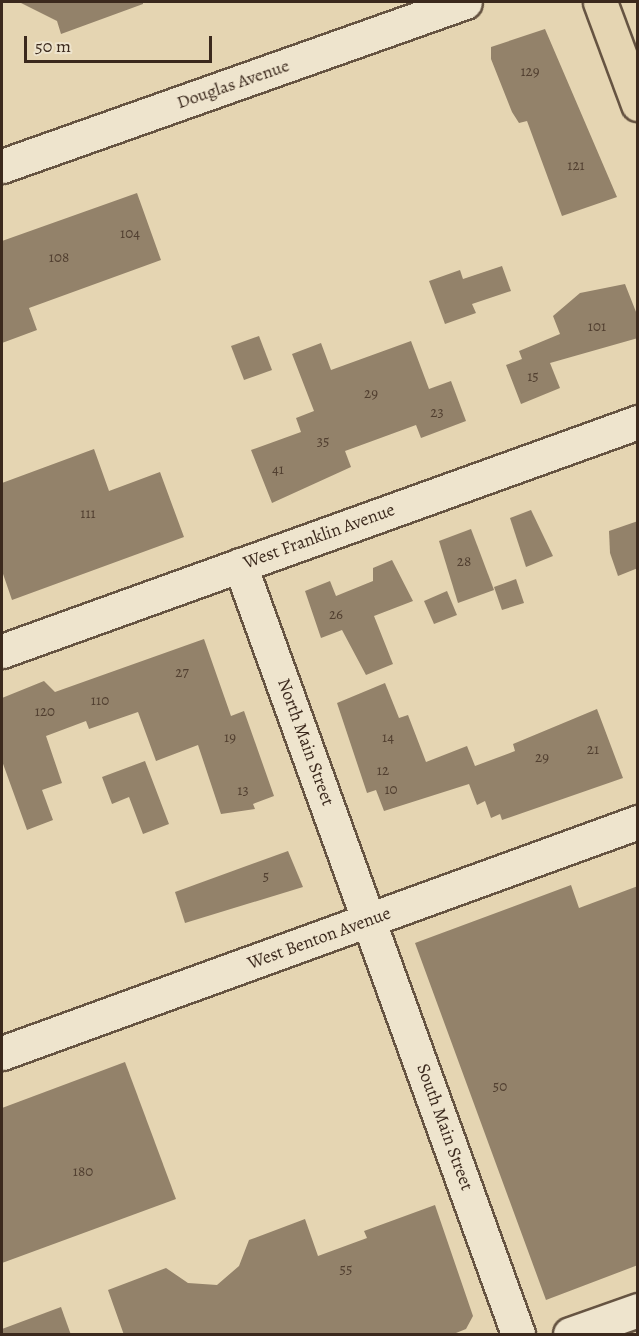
<!DOCTYPE html>
<style>
body{margin:0}
#map{position:relative;width:639px;height:1336px;overflow:hidden;background:#e5d5b2;font-family:Alegreya,serif}
div>[style]{position:absolute}
.building>*{inset:0;background:#93826a}
.roads{filter:drop-shadow(2px 0 #665442) drop-shadow(-2px 0 #665442) drop-shadow(0 2px #665442) drop-shadow(0 -2px #665442)}
.minor>*{height:33px;margin:-16.5px;padding:0 16.5px;transform-origin:16.5px;border-radius:16.5px;background:#eee4cd}
.major>*{height:33px;margin:-16.5px;padding:0 16.5px;transform-origin:16.5px;border-radius:16.5px;background:#e5d5b2}
span{translate:-50% -50%;white-space:nowrap;text-align:center;line-height:1.15;-webkit-text-stroke:4.5px #eee4cd;paint-order:stroke}
.number-label{font-size:15px;color:#513f30}
.number-label span{-webkit-text-stroke-width:0}
.street-label{font-size:18px;color:#3b291d}
.frame{position:absolute;inset:0;border:3px solid #3b291d;pointer-events:none}
.scale{position:absolute;left:24px;top:36px;width:188px;height:27px;box-sizing:border-box;border:3px solid #3b291d;border-top:0;padding-left:8px;font-size:18px;line-height:21px;white-space:nowrap;color:#3b291d;-webkit-text-stroke:4px #eee4cd;paint-order:stroke}
</style>
<div id="map">
<div class="building">
<div style="clip-path:polygon(19px 2px,143px 2px,143px 4px,61px 34px,57px 21px)"></div>
<div style="clip-path:polygon(545px 29px,617px 197px,562px 216px,527px 121px,519px 123px,512px 112px,491px 59px,491px 47px)"></div>
<div style="clip-path:polygon(137px 193px,161px 260px,29px 308px,37px 330px,2px 343px,2px 241px)"></div>
<div style="clip-path:polygon(502px 266px,511px 291px,472px 304px,476px 313px,445px 324px,429px 281px,460px 270px,463px 279px)"></div>
<div style="clip-path:polygon(625px 284px,638px 317px,638px 338px,550px 363px,560px 388px,521px 404px,506px 365px,522px 359px,519px 351px,560px 334px,553px 316px,580px 293px)"></div>
<div style="clip-path:polygon(259px 336px,272px 370px,244px 380px,231px 346px)"></div>
<div style="clip-path:polygon(411px 341px,429px 389px,451px 381px,466px 421px,421px 438px,416px 425px,345px 451px,351px 467px,272px 503px,251px 450px,301px 432px,296px 418px,314px 411px,292px 354px,321px 343px,331px 370px)"></div>
<div style="clip-path:polygon(94px 449px,109px 491px,160px 472px,184px 537px,12px 600px,2px 571px,2px 483px)"></div>
<div style="clip-path:polygon(531px 510px,553px 556px,526px 567px,510px 518px)"></div>
<div style="clip-path:polygon(638px 521px,638px 568px,618px 576px,610px 553px,609px 531px)"></div>
<div style="clip-path:polygon(471px 529px,494px 590px,458px 603px,439px 541px)"></div>
<div style="clip-path:polygon(392px 560px,413px 601px,374px 616px,393px 664px,366px 675px,342px 630px,321px 638px,305px 591px,330px 581px,336px 596px,373px 581px,373px 568px)"></div>
<div style="clip-path:polygon(516px 579px,524px 603px,502px 610px,494px 587px)"></div>
<div style="clip-path:polygon(447px 591px,457px 615px,434px 624px,424px 601px)"></div>
<div style="clip-path:polygon(204px 639px,231px 716px,244px 711px,274px 796px,253px 804px,255px 809px,221px 814px,198px 745px,156px 761px,138px 712px,89px 729px,86px 721px,46px 736px,62px 783px,42px 790px,53px 820px,27px 830px,2px 761px,2px 698px,44px 681px,55px 692px)"></div>
<div style="clip-path:polygon(385px 683px,399px 718px,408px 715px,426px 762px,467px 746px,475px 766px,515px 751px,513px 744px,597px 709px,623px 778px,502px 820px,500px 814px,491px 818px,485px 801px,477px 805px,469px 784px,384px 811px,376px 790px,367px 793px,337px 703px)"></div>
<div style="clip-path:polygon(145px 761px,169px 824px,143px 834px,129px 797px,112px 804px,102px 777px)"></div>
<div style="clip-path:polygon(288px 851px,303px 887px,185px 923px,175px 892px)"></div>
<div style="clip-path:polygon(571px 885px,579px 908px,638px 886px,638px 1265px,546px 1300px,415px 943px)"></div>
<div style="clip-path:polygon(125px 1062px,176px 1199px,2px 1263px,2px 1108px)"></div>
<div style="clip-path:polygon(435px 1205px,473px 1316px,466px 1329px,451px 1335px,124px 1335px,108px 1290px,166px 1268px,188px 1283px,217px 1285px,239px 1266px,249px 1240px,305px 1219px,318px 1256px,367px 1238px,364px 1231px)"></div>
<div style="clip-path:polygon(61px 1307px,71px 1335px,2px 1335px,2px 1329px)"></div>
</div>
<div class="roads">
<div class="minor">
<div style="left:2px;top:166px;width:491px;rotate:-19.5deg"></div>
<div style="left:240px;top:565px;width:818px;rotate:70.12deg"></div>
<div style="left:2px;top:651px;width:676px;rotate:-19.8deg"></div>
<div style="left:2px;top:1053px;width:677px;rotate:-19.96deg"></div>
<div style="left:570px;top:1334px;width:72px;rotate:-19.4deg"></div>
</div>
<div class="major">
<div style="left:600px;top:2px;width:109px;rotate:69.6deg"></div>
</div>
</div>
<div class="number-label">
<span style="left:530px;top:72px">129</span>
<span style="left:576px;top:166px">121</span>
<span style="left:130px;top:234px">104</span>
<span style="left:59px;top:258px">108</span>
<span style="left:597px;top:327px">101</span>
<span style="left:533px;top:377px">15</span>
<span style="left:371px;top:394px">29</span>
<span style="left:437px;top:413px">23</span>
<span style="left:323px;top:442px">35</span>
<span style="left:278px;top:470px">41</span>
<span style="left:88px;top:514px">111</span>
<span style="left:464px;top:562px">28</span>
<span style="left:336px;top:615px">26</span>
<span style="left:182px;top:673px">27</span>
<span style="left:100px;top:701px">110</span>
<span style="left:45px;top:712px">120</span>
<span style="left:230px;top:738px">19</span>
<span style="left:388px;top:738px">14</span>
<span style="left:593px;top:750px">21</span>
<span style="left:542px;top:758px">29</span>
<span style="left:383px;top:771px">12</span>
<span style="left:391px;top:790px">10</span>
<span style="left:243px;top:791px">13</span>
<span style="left:266px;top:877px">5</span>
<span style="left:500px;top:1087px">50</span>
<span style="left:83px;top:1172px">180</span>
<span style="left:346px;top:1270px">55</span>
</div>
<div class="street-label">
<span style="left:233px;top:84px;rotate:-19deg">Douglas Avenue</span>
<span style="left:319px;top:536px;rotate:-20deg">West Franklin Avenue</span>
<span style="left:306px;top:742px;rotate:70deg">North Main Street</span>
<span style="left:319px;top:938px;rotate:-20deg">West Benton Avenue</span>
<span style="left:445px;top:1127px;rotate:70deg">South Main Street</span>
</div>
<div class="frame"></div>
<div class="scale">50 m</div>
</div>
